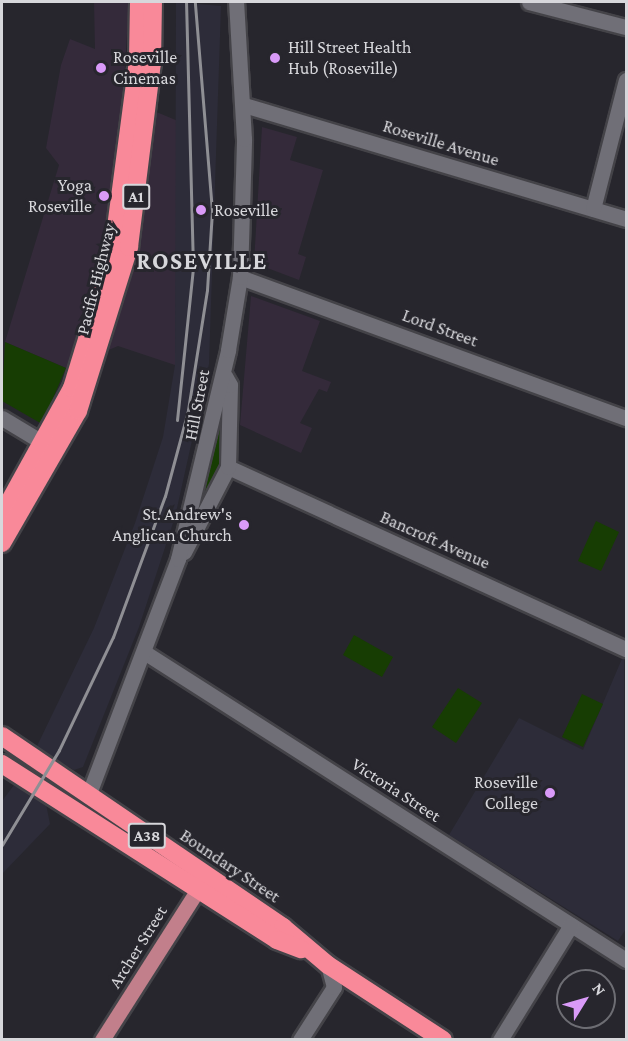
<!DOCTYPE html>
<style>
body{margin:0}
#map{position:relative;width:628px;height:1041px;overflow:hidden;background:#27262d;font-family:"Crimson Pro",serif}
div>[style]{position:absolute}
.commercial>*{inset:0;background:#342a3a}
.built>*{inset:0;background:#2d2c39}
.green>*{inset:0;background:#173d03}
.roads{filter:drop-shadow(2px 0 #444348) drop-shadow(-2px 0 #444348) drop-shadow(0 2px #444348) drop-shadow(0 -2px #444348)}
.minor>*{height:15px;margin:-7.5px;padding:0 7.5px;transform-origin:7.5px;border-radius:7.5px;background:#706f77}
.major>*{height:15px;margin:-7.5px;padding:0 7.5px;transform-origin:7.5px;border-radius:7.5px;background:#c27f8b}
.highway>*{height:18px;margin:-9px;padding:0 9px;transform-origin:9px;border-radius:9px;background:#f98999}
.rail>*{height:3px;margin:-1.5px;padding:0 1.5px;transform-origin:1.5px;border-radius:1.5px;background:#8f8f94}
.dots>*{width:16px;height:16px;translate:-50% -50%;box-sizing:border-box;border:3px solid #27262d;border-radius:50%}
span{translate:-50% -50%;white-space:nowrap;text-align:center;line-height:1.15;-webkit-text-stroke:6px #27262d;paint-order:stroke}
.shield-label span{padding:2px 4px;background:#27262d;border:2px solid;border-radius:4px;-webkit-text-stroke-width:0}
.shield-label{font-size:16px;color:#d7d7db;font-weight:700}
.poi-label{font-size:18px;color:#d7d7db}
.left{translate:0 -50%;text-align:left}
.right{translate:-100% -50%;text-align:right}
.street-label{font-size:18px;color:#d7d7db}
.district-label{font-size:24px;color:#d7d7db;font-weight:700;letter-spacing:1.5px}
.frame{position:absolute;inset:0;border:3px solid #d7d7db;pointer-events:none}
.north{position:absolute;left:556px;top:969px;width:60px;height:60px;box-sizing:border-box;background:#27262d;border:2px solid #6d6d73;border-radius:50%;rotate:53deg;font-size:16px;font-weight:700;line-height:24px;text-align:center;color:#d7d7db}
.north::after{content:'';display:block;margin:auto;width:21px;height:27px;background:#d99af8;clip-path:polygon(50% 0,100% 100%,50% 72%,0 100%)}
</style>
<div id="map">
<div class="commercial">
<div style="clip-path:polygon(94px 2px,129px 2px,123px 98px,178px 121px,175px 365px,118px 346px,66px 368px,5px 342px,59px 165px,46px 148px,61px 65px,70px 39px,95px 49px)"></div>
<div style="clip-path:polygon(262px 127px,297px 137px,290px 160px,323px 170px,298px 254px,306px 257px,299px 280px,254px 263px)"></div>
<div style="clip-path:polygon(251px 296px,320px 321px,302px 371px,331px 382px,327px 392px,319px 389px,300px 423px,312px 428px,301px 453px,240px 425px)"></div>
</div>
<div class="built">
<div style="clip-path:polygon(176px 2px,221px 6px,209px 364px,175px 517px,139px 627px,83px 767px,74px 770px,36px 748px,94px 628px,135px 523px,163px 437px,175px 365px)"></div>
<div style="clip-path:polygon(624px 654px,626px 929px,618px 941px,449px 835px,519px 718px,583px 750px)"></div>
<div style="clip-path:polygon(14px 785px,46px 804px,50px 824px,2px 874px,2px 801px)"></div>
</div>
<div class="green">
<div style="clip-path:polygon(5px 342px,66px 368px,42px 424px,2px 401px)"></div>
<div style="clip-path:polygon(226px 384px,222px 470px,190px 540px,213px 448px)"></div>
<div style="clip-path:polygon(596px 521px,619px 532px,601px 571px,578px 561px)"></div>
<div style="clip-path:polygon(354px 635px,393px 657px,382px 677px,343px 655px)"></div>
<div style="clip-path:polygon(458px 688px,482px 703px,456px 743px,432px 727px)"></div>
<div style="clip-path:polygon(582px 694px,603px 704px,583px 747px,562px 737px)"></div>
</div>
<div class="roads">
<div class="minor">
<div style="left:529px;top:2px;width:100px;rotate:14.5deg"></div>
<div style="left:244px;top:105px;width:399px;rotate:16.6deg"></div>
<div style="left:593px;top:209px;width:133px;rotate:-75.7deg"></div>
<div style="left:240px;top:277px;width:411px;rotate:20.1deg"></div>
<div style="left:2px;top:418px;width:58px;rotate:31deg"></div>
<div style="left:228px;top:467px;width:438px;rotate:24.6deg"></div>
<div style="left:184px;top:552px;width:96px;rotate:-62.6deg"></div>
<div style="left:228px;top:467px;width:82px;rotate:-88.6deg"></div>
<div style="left:230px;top:385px;width:10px;rotate:-119deg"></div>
<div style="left:144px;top:652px;width:572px;rotate:32.58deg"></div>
<div style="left:88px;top:796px;width:254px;rotate:-69.2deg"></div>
<div style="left:178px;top:559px;width:215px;rotate:-76.5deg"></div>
<div style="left:228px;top:350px;width:74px;rotate:-80.7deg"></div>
<div style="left:240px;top:277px;width:138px;rotate:-88.3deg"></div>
<div style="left:244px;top:139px;width:137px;rotate:-93.3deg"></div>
<div style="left:300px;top:1040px;width:63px;rotate:-57.3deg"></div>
<div style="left:334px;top:987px;width:23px;rotate:-105deg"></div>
<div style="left:500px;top:1040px;width:135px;rotate:-58.3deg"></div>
</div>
<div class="major">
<div style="left:102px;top:1040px;width:190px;rotate:-57.5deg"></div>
</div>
<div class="highway">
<div style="left:2px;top:515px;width:145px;rotate:-61.1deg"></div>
<div style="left:72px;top:388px;width:136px;rotate:-72.9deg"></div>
<div style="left:112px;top:258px;width:200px;rotate:-82.5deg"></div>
<div style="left:138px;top:60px;width:58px;rotate:-89deg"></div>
<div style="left:2px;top:543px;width:152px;rotate:-60.1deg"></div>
<div style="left:78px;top:411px;width:172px;rotate:-72.7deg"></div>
<div style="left:129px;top:247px;width:185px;rotate:-82.9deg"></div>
<div style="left:152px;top:63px;width:61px;rotate:-89.1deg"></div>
<div style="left:2px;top:736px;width:340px;rotate:34.2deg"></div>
<div style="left:283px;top:927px;width:59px;rotate:40.2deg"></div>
<div style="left:328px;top:965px;width:137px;rotate:33.1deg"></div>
<div style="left:2px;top:764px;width:326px;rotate:32.6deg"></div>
<div style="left:277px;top:940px;width:26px;rotate:21deg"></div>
</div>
</div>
<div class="rail">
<div style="left:177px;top:420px;width:153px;rotate:-84deg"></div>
<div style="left:193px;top:268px;width:266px;rotate:-91.5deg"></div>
<div style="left:2px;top:845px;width:111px;rotate:-59deg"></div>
<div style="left:59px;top:750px;width:125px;rotate:-64.5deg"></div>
<div style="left:113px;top:637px;width:150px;rotate:-69.8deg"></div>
<div style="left:165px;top:496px;width:89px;rotate:-75deg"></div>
<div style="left:188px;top:410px;width:121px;rotate:-81deg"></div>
<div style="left:207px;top:290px;width:79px;rotate:-86.4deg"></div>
<div style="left:212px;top:211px;width:210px;rotate:-94.7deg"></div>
</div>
<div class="dots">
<div style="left:275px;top:58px;background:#d99af8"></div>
<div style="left:101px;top:68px;background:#d99af8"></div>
<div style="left:104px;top:196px;background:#d99af8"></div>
<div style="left:201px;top:210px;background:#d99af8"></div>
<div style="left:244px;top:525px;background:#d99af8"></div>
<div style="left:550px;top:793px;background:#d99af8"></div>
</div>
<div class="shield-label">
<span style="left:136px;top:197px">A1</span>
<span style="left:147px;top:836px">A38</span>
</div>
<div class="poi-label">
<span class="left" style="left:288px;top:58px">Hill Street Health<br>Hub (Roseville)</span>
<span class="left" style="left:113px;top:68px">Roseville<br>Cinemas</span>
<span class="right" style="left:92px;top:196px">Yoga<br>Roseville</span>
<span class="left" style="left:214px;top:210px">Roseville</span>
<span class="right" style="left:232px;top:525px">St. Andrew's<br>Anglican Church</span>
<span class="right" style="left:538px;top:793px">Roseville<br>College</span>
</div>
<div class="street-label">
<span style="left:441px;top:143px;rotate:17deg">Roseville Avenue</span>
<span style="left:96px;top:279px;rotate:-76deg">Pacific Highway</span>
<span style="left:440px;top:328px;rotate:20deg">Lord Street</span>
<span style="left:197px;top:405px;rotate:-79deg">Hill Street</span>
<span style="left:435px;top:540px;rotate:24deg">Bancroft Avenue</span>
<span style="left:396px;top:790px;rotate:33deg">Victoria Street</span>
<span style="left:230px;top:866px;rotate:34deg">Boundary Street</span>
<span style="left:138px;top:947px;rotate:-58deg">Archer Street</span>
</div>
<div class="district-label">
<span style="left:202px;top:261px">ROSEVILLE</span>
</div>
<div class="frame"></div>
<div class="north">N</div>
</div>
